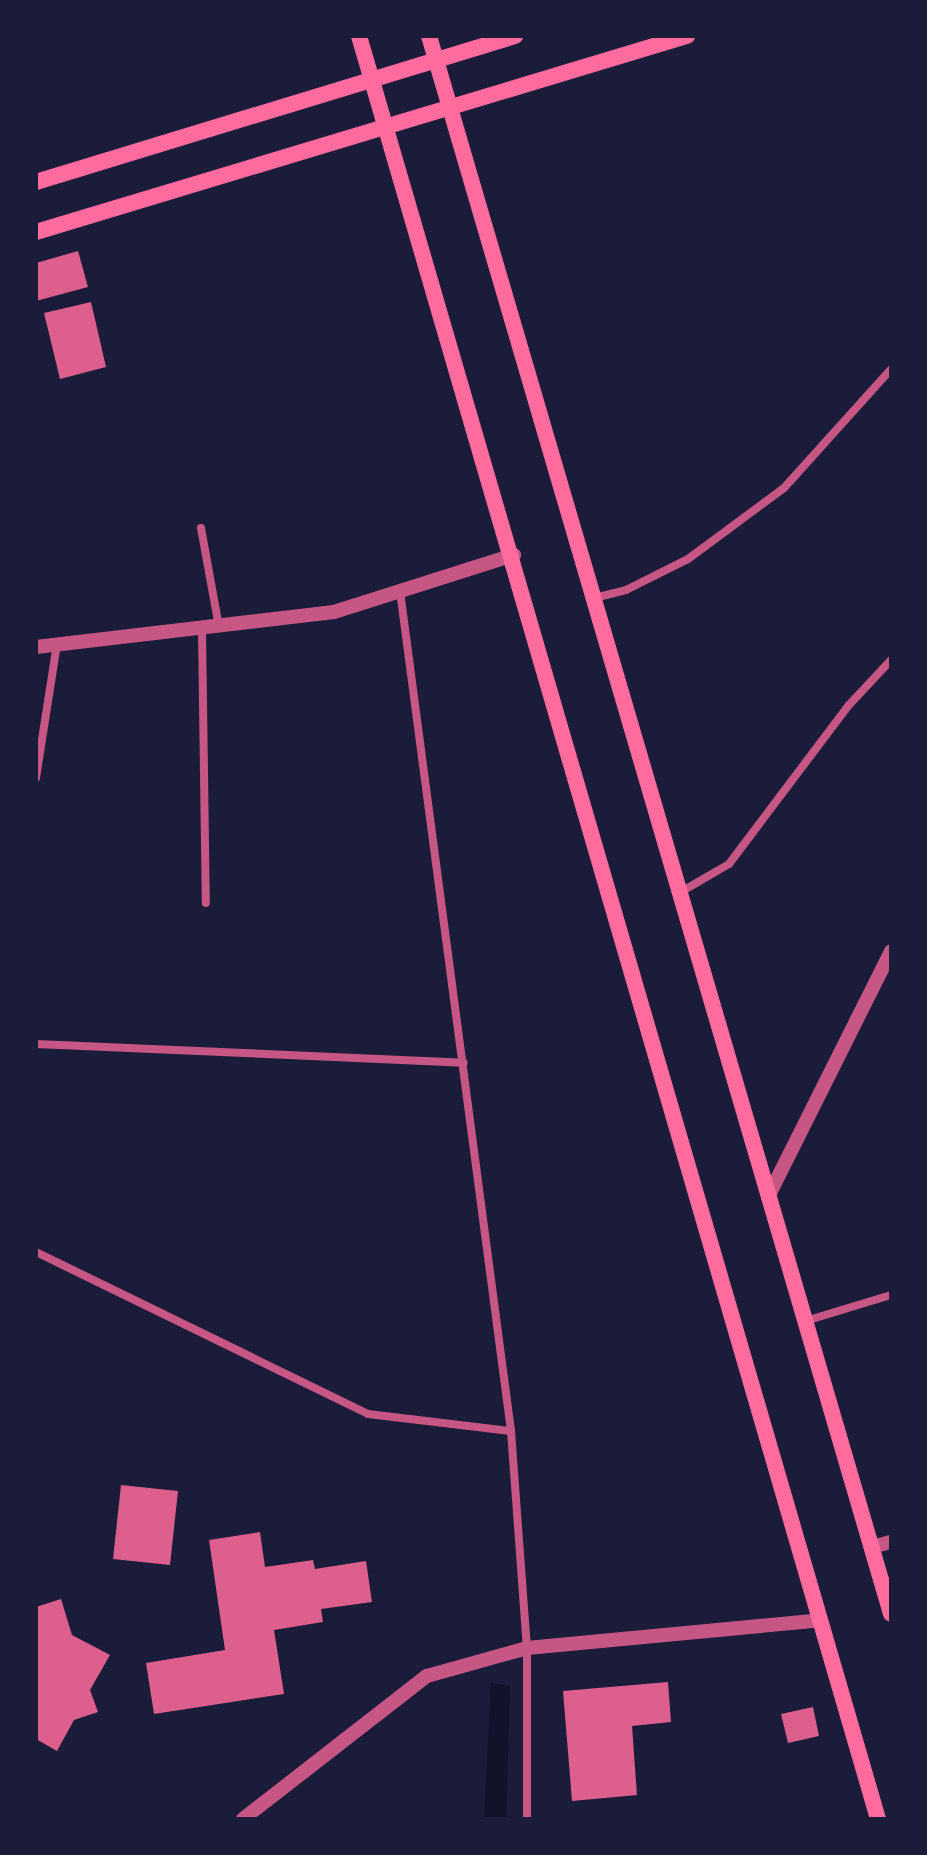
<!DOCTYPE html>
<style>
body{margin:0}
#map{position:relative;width:927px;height:1855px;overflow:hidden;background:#1b1b3a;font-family:Merriweather,serif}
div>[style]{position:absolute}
.water>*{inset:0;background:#12122b}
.building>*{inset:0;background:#dd5f8e}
.minor>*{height:8px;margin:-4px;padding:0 4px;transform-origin:4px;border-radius:4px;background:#c65784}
.tertiary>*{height:14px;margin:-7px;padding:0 7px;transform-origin:7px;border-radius:7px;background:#c65784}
.secondary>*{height:16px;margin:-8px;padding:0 8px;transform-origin:8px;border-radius:8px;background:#ff6b9d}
span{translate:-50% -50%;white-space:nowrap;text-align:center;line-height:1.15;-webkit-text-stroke:8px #1b1b3a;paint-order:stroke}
.frame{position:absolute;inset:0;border:38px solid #1b1b3a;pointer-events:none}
</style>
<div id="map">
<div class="water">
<div style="clip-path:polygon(491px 1683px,510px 1686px,506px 1819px,484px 1819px)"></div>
</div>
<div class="building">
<div style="clip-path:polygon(78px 251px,88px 287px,36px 301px,36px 263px)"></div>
<div style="clip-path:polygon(91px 302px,106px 367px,60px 379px,44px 313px)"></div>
<div style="clip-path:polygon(121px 1485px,178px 1491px,170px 1565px,113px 1559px)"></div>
<div style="clip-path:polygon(260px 1532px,265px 1567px,313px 1560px,315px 1569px,366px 1561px,372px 1602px,321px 1609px,323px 1622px,274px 1630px,284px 1694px,154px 1714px,146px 1663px,225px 1650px,209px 1540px)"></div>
<div style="clip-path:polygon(61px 1599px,72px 1635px,110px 1655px,90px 1690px,98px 1712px,74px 1720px,57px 1751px,36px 1739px,36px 1607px)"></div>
<div style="clip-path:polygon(668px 1682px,671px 1722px,632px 1726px,637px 1795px,572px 1801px,563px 1691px)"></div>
<div style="clip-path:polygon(813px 1707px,819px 1736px,788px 1743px,781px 1714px)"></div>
</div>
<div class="minor">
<div style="left:201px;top:528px;width:101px;rotate:79.7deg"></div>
<div style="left:400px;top:591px;width:847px;rotate:82.47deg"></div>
<div style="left:511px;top:1431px;width:218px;rotate:85.8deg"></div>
<div style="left:527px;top:1648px;width:171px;rotate:90deg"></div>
<div style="left:594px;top:598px;width:33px;rotate:-14deg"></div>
<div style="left:626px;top:590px;width:69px;rotate:-26.6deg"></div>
<div style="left:688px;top:559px;width:119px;rotate:-36.5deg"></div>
<div style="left:784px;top:488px;width:160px;rotate:-48deg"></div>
<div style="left:202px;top:630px;width:273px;rotate:89.2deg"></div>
<div style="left:36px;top:778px;width:136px;rotate:-81.1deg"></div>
<div style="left:679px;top:893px;width:58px;rotate:-30.1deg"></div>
<div style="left:729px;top:864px;width:199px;rotate:-53deg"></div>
<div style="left:849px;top:705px;width:62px;rotate:-47deg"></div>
<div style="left:36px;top:1044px;width:428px;rotate:2.5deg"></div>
<div style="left:36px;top:1252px;width:369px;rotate:26deg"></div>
<div style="left:368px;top:1414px;width:144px;rotate:6.8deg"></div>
<div style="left:802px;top:1322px;width:93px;rotate:-16.9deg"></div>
</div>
<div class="tertiary">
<div style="left:36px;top:647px;width:300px;rotate:-6.7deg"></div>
<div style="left:334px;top:612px;width:189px;rotate:-17.6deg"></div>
<div style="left:768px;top:1197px;width:275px;rotate:-63.4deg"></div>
<div style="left:872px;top:1547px;width:20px;rotate:-15deg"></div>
<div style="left:243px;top:1819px;width:233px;rotate:-37.9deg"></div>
<div style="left:427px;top:1676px;width:104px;rotate:-15.6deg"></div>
<div style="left:527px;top:1648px;width:295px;rotate:-5.4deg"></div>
</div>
<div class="secondary">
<div style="left:359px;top:36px;width:1857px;rotate:73.77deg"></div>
<div style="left:429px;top:36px;width:1644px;rotate:73.68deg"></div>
<div style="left:36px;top:182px;width:501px;rotate:-16.95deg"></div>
<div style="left:36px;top:232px;width:680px;rotate:-16.76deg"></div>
</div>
<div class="frame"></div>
</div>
